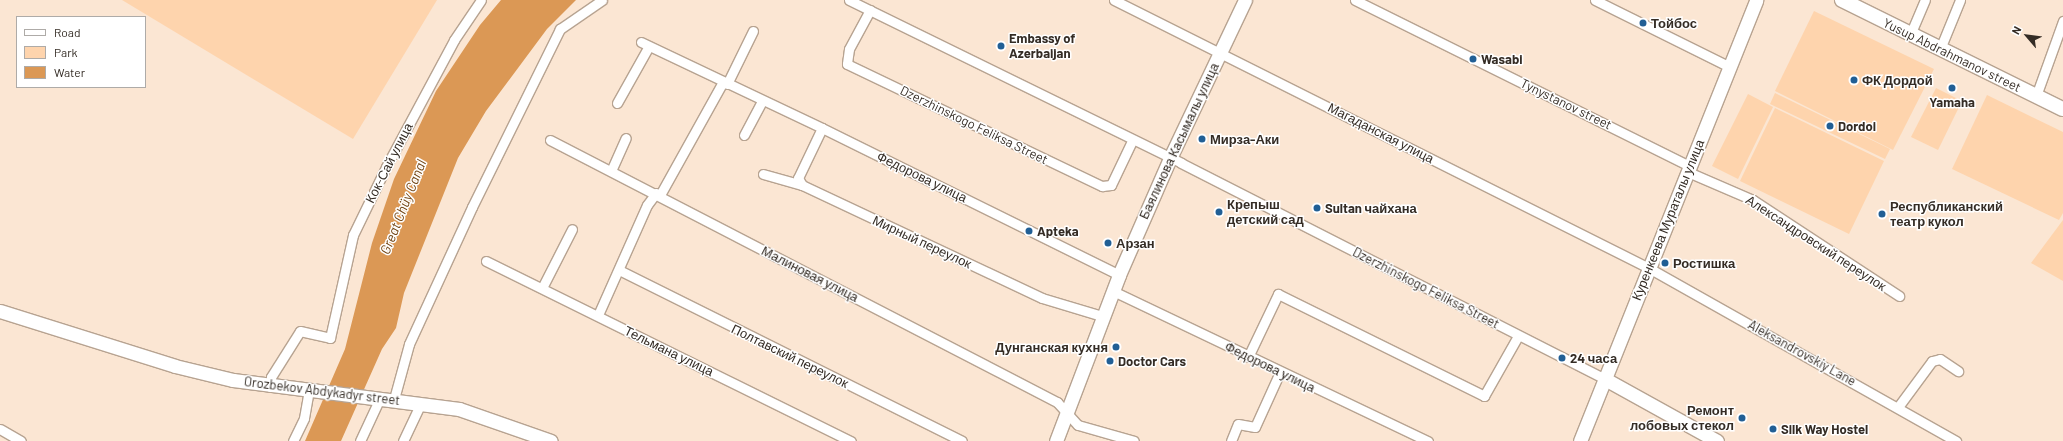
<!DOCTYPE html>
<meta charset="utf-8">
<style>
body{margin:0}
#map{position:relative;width:2063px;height:441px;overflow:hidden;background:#fbe6d3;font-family:Barlow,sans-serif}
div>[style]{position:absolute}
.green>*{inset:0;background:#fed4ad}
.water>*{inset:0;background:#db9855}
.roads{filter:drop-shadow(1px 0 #b7a391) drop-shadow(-1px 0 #b7a391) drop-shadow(0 1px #b7a391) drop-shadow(0 -1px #b7a391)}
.street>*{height:9px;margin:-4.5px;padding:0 4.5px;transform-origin:4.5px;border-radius:4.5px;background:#fff}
.secondary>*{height:13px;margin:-6.5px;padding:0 6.5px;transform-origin:6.5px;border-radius:6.5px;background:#fff}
.primary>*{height:14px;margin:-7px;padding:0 7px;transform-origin:7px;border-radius:7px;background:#fff}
.dots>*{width:11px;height:11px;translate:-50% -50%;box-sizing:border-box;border:2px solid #fff;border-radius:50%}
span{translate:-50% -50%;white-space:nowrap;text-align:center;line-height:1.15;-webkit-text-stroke:3px #fff;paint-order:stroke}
.poi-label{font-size:13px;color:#342c25;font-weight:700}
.left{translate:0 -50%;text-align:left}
.right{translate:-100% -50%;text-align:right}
.street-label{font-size:13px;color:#342c25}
.water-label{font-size:14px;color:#734615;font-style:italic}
.legend{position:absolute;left:16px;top:16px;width:130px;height:72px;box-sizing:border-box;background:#fff;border:1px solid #aeaba8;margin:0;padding:5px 7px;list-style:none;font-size:12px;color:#342c25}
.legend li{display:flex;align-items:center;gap:8px;height:20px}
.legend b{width:20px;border:1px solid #aeaba8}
.north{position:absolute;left:2007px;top:16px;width:40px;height:40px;-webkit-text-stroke:3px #fff;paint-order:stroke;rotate:298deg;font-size:11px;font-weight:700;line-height:16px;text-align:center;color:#342c25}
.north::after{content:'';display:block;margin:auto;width:14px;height:18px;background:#342c25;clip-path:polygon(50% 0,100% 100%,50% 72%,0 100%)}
</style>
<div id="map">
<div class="green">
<div style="clip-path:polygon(122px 0,437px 0,353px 139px)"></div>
<div style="clip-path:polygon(1814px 11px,1934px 69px,1893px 150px,1775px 91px)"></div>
<div style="clip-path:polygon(1936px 88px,1962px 101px,1938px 150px,1911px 137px)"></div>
<div style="clip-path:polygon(1775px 93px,1890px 149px,1885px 159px,1770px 104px)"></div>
<div style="clip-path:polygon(1748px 94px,1773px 107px,1738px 179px,1712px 166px)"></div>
<div style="clip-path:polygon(1987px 95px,2063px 132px,2063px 213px,2059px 220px,1952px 169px)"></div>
<div style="clip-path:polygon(1775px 108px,1884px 161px,1849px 234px,1740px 181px)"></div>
<div style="clip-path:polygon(2063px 220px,2063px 281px,2031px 263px)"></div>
</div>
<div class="water">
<div style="clip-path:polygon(501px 0,576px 0,547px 29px,486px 111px,458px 158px,404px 293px,396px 328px,382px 349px,341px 441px,305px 441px,345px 349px,372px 243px,394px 179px,436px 91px,480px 25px)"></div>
</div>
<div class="roads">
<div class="street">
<div style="left:849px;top:0;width:370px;rotate:26.1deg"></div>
<div style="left:1181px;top:163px;width:476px;rotate:27deg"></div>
<div style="left:1114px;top:0;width:596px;rotate:26.61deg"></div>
<div style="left:1647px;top:267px;width:355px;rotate:29.4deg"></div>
<div style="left:1355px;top:0;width:374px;rotate:26.4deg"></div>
<div style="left:1595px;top:0;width:151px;rotate:26.4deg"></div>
<div style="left:870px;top:10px;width:44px;rotate:118.3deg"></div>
<div style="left:849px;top:49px;width:15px;rotate:98deg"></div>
<div style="left:847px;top:64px;width:283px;rotate:25.6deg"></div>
<div style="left:1102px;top:186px;width:9px;rotate:-6deg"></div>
<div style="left:1111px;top:185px;width:49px;rotate:-64.5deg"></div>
<div style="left:1910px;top:35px;width:38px;rotate:-67deg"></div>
<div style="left:641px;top:42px;width:200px;rotate:25.4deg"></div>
<div style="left:822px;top:128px;width:331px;rotate:26.3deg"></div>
<div style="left:1940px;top:49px;width:53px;rotate:-67.8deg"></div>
<div style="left:727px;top:84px;width:59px;rotate:-63.9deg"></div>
<div style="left:2036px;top:96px;width:80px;rotate:-70.2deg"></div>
<div style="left:617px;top:103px;width:65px;rotate:-60.7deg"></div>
<div style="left:822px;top:128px;width:55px;rotate:115.6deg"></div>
<div style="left:798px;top:178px;width:8px;rotate:60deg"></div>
<div style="left:802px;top:185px;width:265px;rotate:25.2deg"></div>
<div style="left:1042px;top:298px;width:63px;rotate:16.7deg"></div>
<div style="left:744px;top:135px;width:38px;rotate:-62deg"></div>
<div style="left:550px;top:140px;width:571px;rotate:27.33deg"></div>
<div style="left:1057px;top:402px;width:31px;rotate:48deg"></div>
<div style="left:1078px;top:425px;width:58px;rotate:15.9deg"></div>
<div style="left:611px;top:171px;width:36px;rotate:-66deg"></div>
<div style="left:1688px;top:172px;width:71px;rotate:23.3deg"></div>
<div style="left:1753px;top:200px;width:175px;rotate:33.3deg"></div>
<div style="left:763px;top:174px;width:41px;rotate:15.8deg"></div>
<div style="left:660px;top:195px;width:129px;rotate:-60.9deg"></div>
<div style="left:486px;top:261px;width:407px;rotate:26.3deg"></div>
<div style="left:619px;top:270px;width:383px;rotate:26.5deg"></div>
<div style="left:542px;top:288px;width:66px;rotate:-63deg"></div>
<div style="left:1113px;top:291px;width:349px;rotate:25.5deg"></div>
<div style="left:598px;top:315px;width:120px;rotate:-66deg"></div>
<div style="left:647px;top:205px;width:15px;rotate:-53deg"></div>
<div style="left:1248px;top:357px;width:70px;rotate:-64.5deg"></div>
<div style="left:1278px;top:294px;width:230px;rotate:26.3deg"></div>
<div style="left:1484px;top:396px;width:69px;rotate:-60.5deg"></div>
<div style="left:270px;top:387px;width:10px;rotate:-84deg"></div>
<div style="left:271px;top:377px;width:54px;rotate:-57.8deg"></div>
<div style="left:300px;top:331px;width:31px;rotate:13deg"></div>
<div style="left:330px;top:338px;width:106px;rotate:-77.4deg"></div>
<div style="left:353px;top:235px;width:76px;rotate:-64.1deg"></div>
<div style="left:386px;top:167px;width:144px;rotate:-61.8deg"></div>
<div style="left:454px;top:40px;width:48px;rotate:-56deg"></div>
<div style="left:394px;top:399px;width:57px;rotate:-74.7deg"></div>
<div style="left:409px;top:344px;width:151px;rotate:-65.3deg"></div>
<div style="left:472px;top:207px;width:199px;rotate:-63.7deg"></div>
<div style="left:560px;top:29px;width:51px;rotate:-34.6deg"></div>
<div style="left:1898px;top:407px;width:57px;rotate:-53.5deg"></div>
<div style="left:1932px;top:361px;width:8px;rotate:-14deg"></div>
<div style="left:1940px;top:359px;width:22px;rotate:34deg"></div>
<div style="left:0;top:429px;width:24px;rotate:30deg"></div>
<div style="left:293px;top:441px;width:25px;rotate:-64deg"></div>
<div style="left:304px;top:418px;width:27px;rotate:-80deg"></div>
<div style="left:360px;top:441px;width:47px;rotate:-65.1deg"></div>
<div style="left:403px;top:441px;width:42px;rotate:-64.7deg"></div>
<div style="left:1231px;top:441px;width:18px;rotate:-68deg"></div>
<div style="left:1238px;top:424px;width:17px;rotate:10deg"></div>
<div style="left:1255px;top:427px;width:60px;rotate:-65.6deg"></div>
</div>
<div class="secondary">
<div style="left:0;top:311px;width:183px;rotate:17.4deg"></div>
<div style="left:175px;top:366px;width:60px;rotate:13.6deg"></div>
<div style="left:233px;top:380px;width:228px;rotate:7.3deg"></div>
<div style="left:459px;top:409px;width:97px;rotate:19.2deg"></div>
<div style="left:1605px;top:379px;width:128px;rotate:29deg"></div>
<div style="left:1056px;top:441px;width:178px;rotate:-69.2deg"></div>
<div style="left:1119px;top:275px;width:128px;rotate:-66.4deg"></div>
<div style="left:1170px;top:158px;width:175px;rotate:-64.6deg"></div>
<div style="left:1580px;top:441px;width:475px;rotate:-68.2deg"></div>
</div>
<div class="primary">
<div style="left:1842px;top:0;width:246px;rotate:26.3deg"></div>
</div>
</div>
<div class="dots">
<div style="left:1643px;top:23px;background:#215f95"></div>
<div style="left:1001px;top:46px;background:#215f95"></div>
<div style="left:1473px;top:59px;background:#215f95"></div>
<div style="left:1854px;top:80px;background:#215f95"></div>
<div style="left:1952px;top:88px;background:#215f95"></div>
<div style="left:1830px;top:126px;background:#215f95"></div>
<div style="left:1202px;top:139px;background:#215f95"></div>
<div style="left:1317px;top:208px;background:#215f95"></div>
<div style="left:1219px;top:212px;background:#215f95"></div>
<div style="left:1882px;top:214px;background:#215f95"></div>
<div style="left:1029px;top:231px;background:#215f95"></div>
<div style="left:1108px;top:243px;background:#215f95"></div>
<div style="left:1665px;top:263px;background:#215f95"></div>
<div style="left:1116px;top:347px;background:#215f95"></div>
<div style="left:1562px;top:358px;background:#215f95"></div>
<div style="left:1110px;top:361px;background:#215f95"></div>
<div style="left:1742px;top:418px;background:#215f95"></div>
<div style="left:1773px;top:429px;background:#215f95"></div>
</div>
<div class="poi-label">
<span class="left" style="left:1651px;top:23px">Тойбос</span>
<span class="left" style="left:1009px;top:46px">Embassy of<br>Azerbaijan</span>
<span class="left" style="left:1481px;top:59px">Wasabi</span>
<span class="left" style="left:1862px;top:80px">ФК Дордой</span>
<span style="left:1952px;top:102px">Yamaha</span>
<span class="left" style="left:1838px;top:126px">Dordoi</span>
<span class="left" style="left:1210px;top:139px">Мирза-Аки</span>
<span class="left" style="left:1227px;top:212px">Крепыш<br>детский сад</span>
<span class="left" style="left:1890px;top:214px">Республиканский<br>театр кукол</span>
<span class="left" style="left:1325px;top:208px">Sultan чайхана</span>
<span class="left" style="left:1037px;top:231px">Apteka</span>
<span class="left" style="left:1116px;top:243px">Арзан</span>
<span class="left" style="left:1673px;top:263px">Ростишка</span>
<span class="right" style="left:1108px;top:347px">Дунганская кухня</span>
<span class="left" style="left:1570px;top:358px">24 часа</span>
<span class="left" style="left:1118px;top:361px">Doctor Cars</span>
<span class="right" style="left:1734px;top:418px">Ремонт<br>лобовых стекол</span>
<span class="left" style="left:1781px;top:429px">Silk Way Hostel</span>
</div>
<div class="street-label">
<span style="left:1952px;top:55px;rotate:26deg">Yusup Abdrahmanov street</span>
<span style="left:1566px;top:104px;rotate:26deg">Tynystanov street</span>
<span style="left:974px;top:125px;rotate:26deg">Dzerzhinskogo Feliksa Street</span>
<span style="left:1381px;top:133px;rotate:27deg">Магаданская улица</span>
<span style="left:1179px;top:141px;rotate:-65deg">Баялинова Касымалы улица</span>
<span style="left:389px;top:163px;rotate:-63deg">Кок-Сай улица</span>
<span style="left:922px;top:177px;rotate:26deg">Федорова улица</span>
<span style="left:1668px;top:220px;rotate:-68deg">Куренкеева Мураталы улица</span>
<span style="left:922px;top:242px;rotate:25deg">Мирный переулок</span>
<span style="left:1816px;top:243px;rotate:33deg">Александровский переулок</span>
<span style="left:810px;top:274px;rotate:27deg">Малиновая улица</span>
<span style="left:1426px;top:288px;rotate:27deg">Dzerzhinskogo Feliksa Street</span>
<span style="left:669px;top:351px;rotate:26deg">Тельмана улица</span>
<span style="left:1802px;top:353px;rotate:29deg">Aleksandrovskiy Lane</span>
<span style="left:790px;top:356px;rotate:26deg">Полтавский переулок</span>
<span style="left:1270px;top:367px;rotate:26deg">Федорова улица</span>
<span style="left:322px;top:391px;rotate:7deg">Orozbekov Abdykadyr street</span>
</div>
<div class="water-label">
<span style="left:403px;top:207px;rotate:-68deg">Great Chüy Canal</span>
</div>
<ul class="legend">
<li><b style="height:5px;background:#fff"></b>Road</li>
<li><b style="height:11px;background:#fed4ad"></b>Park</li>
<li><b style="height:11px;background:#db9855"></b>Water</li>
</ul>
<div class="north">N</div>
</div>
